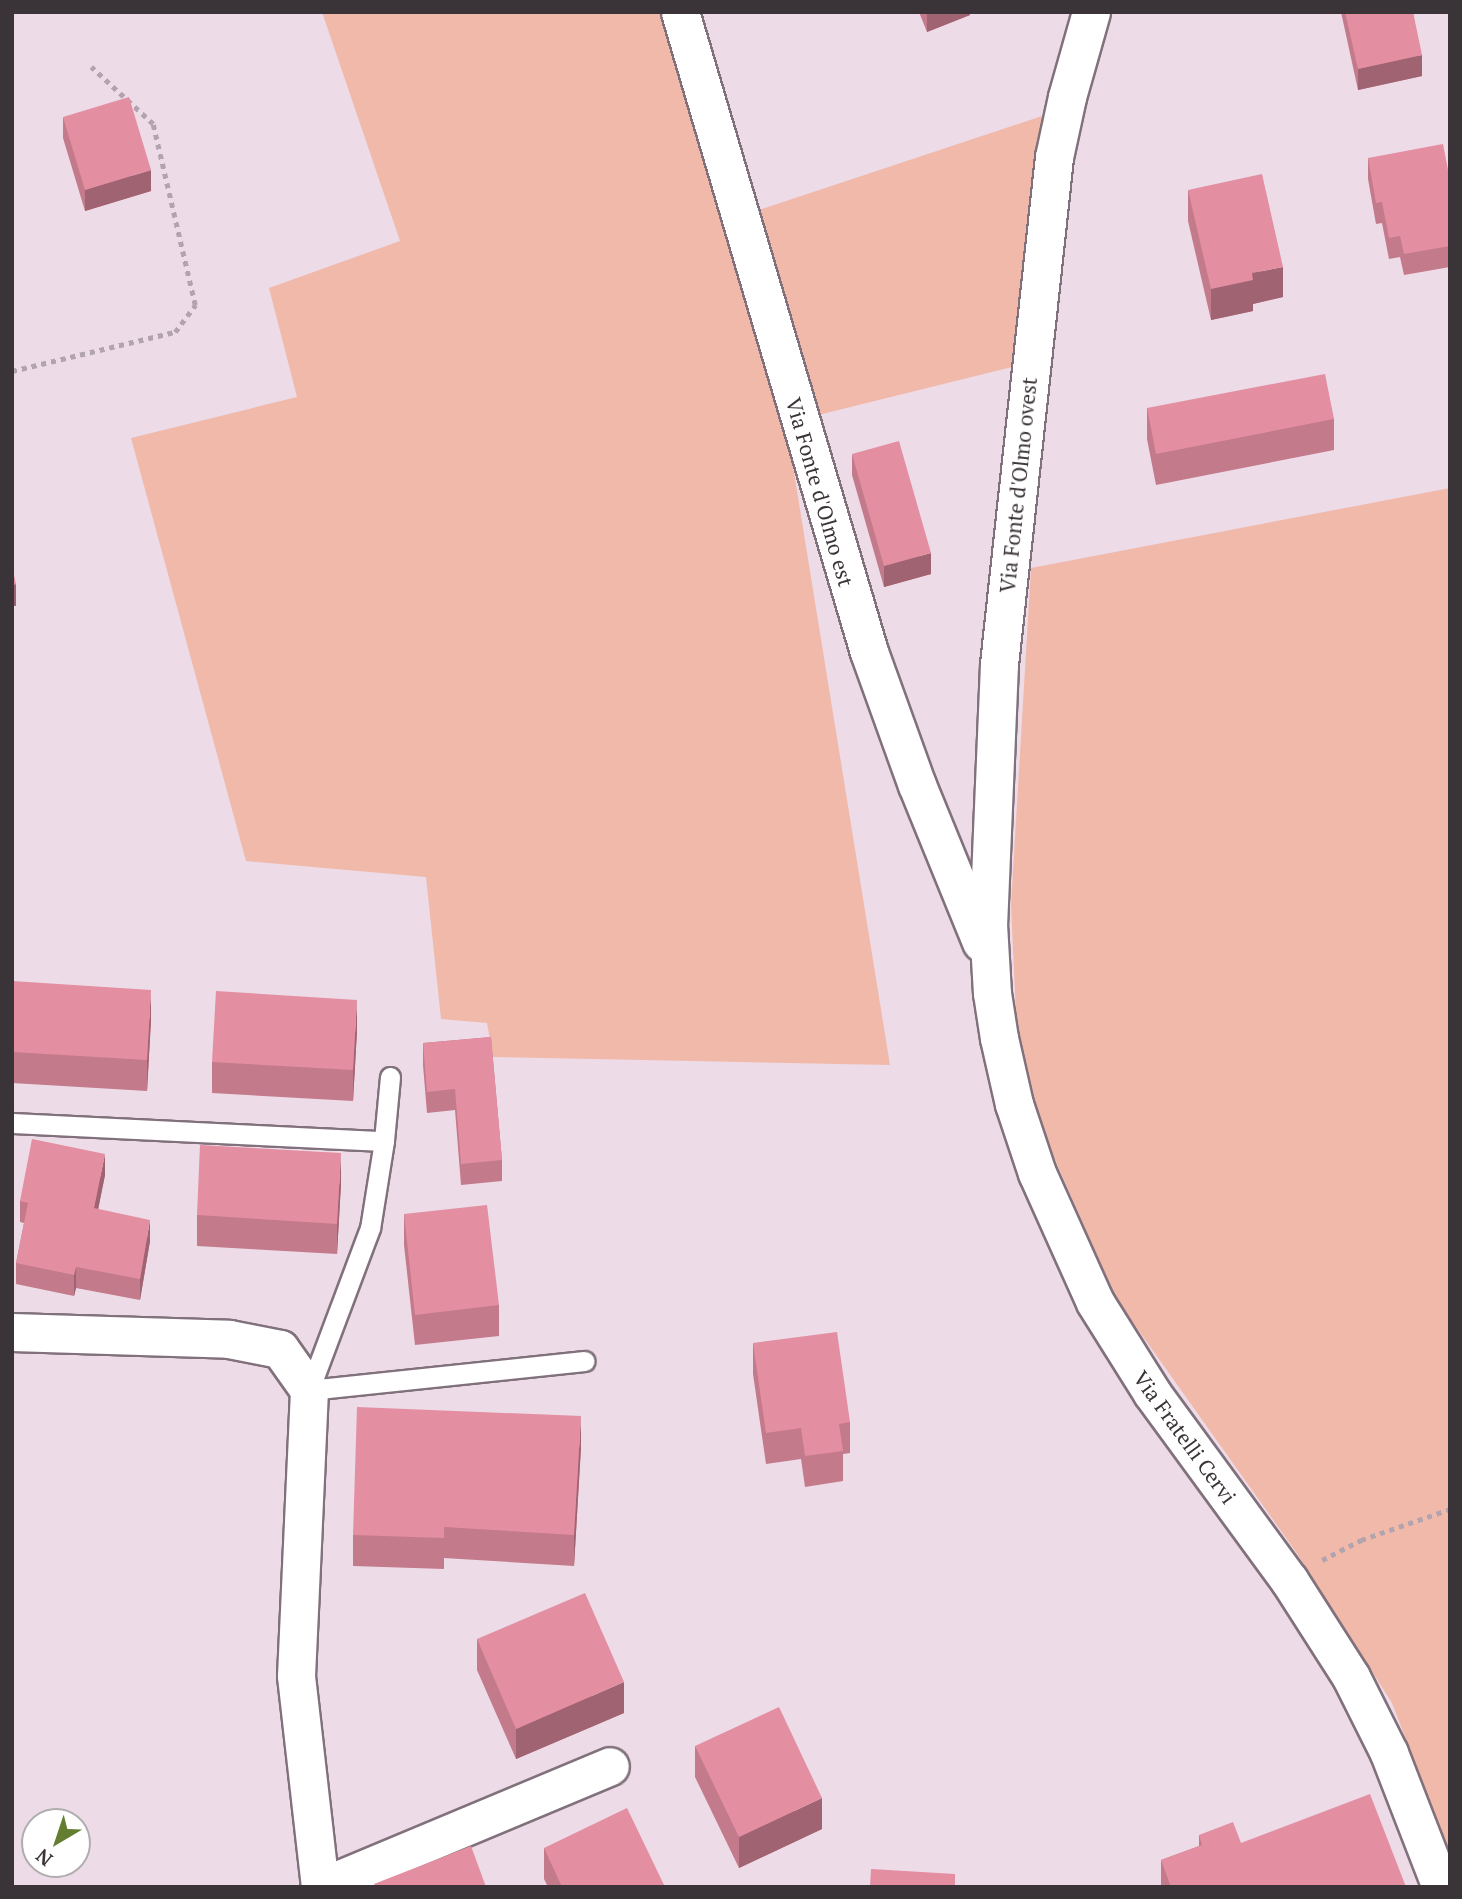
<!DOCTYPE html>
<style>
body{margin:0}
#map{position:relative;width:1462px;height:1899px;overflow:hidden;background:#eddbe8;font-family:"PT Serif",serif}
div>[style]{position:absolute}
.green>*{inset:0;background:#f1b9aa}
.path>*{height:4.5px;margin-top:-2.25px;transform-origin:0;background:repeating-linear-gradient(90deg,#b2a4ae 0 5px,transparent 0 10px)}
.roads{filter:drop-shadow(2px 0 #81717c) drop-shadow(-2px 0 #81717c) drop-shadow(0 2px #81717c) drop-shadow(0 -2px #81717c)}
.service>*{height:19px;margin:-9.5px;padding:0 9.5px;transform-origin:9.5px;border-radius:9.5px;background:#fff}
.minor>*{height:37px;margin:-18.5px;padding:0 18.5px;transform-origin:18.5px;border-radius:18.5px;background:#fff}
.wall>*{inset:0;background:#c37a8a}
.shaded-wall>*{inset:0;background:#9f6371}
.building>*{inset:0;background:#e38ea1}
span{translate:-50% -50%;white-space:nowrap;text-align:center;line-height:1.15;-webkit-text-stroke:5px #fff;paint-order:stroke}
.street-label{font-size:21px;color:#3a3338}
.frame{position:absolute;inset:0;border:14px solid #3a3338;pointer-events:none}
.north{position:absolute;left:21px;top:1808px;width:70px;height:70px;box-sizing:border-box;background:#fff;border:2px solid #b0adaf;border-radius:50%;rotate:219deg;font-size:19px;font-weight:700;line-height:28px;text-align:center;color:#3a3338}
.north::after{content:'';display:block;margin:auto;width:24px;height:32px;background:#647e31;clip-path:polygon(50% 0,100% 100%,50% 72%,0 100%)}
</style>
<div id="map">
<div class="green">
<div style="clip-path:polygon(322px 12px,666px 12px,729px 220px,1042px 116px,1016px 366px,786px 423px,890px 1065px,493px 1057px,487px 1023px,441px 1019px,426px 877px,246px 861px,131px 438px,297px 397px,269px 288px,400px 241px)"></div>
<div style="clip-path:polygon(1450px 488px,1450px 1854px,1392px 1703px,1296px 1552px,1117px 1300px,1029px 1101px,1016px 1015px,1011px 905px,1031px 568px)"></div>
</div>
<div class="path">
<div style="left:12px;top:371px;width:168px;rotate:-13.5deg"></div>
<div style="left:175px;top:332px;width:34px;rotate:-53deg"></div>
<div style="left:195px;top:305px;width:186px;rotate:-103.1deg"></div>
<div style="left:153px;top:124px;width:84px;rotate:-137.4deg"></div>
<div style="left:1322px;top:1560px;width:44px;rotate:-27.1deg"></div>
<div style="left:1361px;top:1540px;width:94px;rotate:-19.2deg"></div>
</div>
<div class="roads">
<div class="service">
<div style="left:390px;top:1077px;width:64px;rotate:95.4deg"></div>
<div style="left:384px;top:1141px;width:88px;rotate:99.1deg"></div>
<div style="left:370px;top:1228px;width:173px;rotate:110.6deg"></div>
<div style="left:309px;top:1390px;width:277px;rotate:-6deg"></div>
<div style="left:12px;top:1123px;width:372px;rotate:2.8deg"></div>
</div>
<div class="minor">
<div style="left:680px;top:12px;width:667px;rotate:73.55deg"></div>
<div style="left:869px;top:652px;width:141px;rotate:70.2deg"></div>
<div style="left:917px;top:785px;width:170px;rotate:67.8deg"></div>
<div style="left:1091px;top:12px;width:88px;rotate:105.8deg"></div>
<div style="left:1067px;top:97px;width:61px;rotate:102.2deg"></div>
<div style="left:1054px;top:157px;width:510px;rotate:96.19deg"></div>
<div style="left:999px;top:664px;width:260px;rotate:92.4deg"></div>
<div style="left:988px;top:924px;width:69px;rotate:86.7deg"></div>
<div style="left:992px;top:993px;width:46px;rotate:81.2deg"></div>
<div style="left:999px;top:1038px;width:68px;rotate:77.2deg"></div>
<div style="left:1014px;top:1104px;width:73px;rotate:71.6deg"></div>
<div style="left:1037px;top:1173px;width:141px;rotate:65.8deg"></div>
<div style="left:1095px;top:1302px;width:107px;rotate:57.9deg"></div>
<div style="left:1152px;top:1393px;width:232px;rotate:53.8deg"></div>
<div style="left:1289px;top:1580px;width:115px;rotate:57.4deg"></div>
<div style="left:1351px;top:1677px;width:85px;rotate:63.4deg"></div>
<div style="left:1389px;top:1753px;width:144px;rotate:68.8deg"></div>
<div style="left:12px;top:1332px;width:217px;rotate:1.8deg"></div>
<div style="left:229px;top:1339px;width:52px;rotate:11.1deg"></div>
<div style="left:280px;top:1349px;width:50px;rotate:54.7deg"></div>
<div style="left:309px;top:1390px;width:286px;rotate:92.6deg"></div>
<div style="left:296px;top:1676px;width:212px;rotate:83.5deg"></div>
<div style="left:321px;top:1887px;width:313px;rotate:-22.7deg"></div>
</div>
</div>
<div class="wall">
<div style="clip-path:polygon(919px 12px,970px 12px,970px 15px,927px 32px)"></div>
<div style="clip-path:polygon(1341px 12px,1413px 12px,1422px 76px,1358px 90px)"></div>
<div style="clip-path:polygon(63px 117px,151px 191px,85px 211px,63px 138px)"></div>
<div style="clip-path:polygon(1368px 158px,1450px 180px,1450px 267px,1404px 275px,1400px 257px,1389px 259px,1382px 223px,1376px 224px,1368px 179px)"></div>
<div style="clip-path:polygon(1188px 190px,1283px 297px,1253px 304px,1253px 311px,1211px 320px,1188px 221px)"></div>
<div style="clip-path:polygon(1147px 408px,1334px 419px,1334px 450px,1156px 485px,1147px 439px)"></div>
<div style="clip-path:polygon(852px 454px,931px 574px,884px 587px,852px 475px)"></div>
<div style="clip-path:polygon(12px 981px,151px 1020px,147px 1091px,12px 1083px)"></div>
<div style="clip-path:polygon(357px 1031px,353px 1101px,212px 1093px,212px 1062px)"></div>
<div style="clip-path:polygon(491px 1037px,502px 1160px,502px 1181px,461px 1185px,455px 1110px,427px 1113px,423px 1065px,423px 1043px)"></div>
<div style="clip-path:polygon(105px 1175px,98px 1209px,150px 1241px,140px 1300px,76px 1288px,74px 1296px,16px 1284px,16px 1263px,24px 1223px,20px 1222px,20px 1201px)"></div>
<div style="clip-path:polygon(341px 1184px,337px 1254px,197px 1246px,197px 1215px)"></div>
<div style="clip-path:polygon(404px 1214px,499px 1305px,499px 1336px,415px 1345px,404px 1245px)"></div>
<div style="clip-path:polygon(753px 1343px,850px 1422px,850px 1453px,843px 1454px,843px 1481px,805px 1487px,801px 1459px,766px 1464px,753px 1374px)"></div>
<div style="clip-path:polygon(581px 1447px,574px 1566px,444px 1558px,444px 1569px,353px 1566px,353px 1535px)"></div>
<div style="clip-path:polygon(477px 1639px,624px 1713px,516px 1759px,477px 1670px)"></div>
<div style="clip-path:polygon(695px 1746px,822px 1829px,739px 1868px,695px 1777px)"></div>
<div style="clip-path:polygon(1199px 1835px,1241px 1843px,1406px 1887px,1161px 1887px,1161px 1860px,1199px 1846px)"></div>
<div style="clip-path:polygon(544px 1848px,665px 1887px,548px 1887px,544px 1879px)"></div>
</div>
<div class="shaded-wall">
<div style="clip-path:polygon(927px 12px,970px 12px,970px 15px,927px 32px)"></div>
<div style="clip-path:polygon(1422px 55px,1422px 76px,1358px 90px,1358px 69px)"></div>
<div style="clip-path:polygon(151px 170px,151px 191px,85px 211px,85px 190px)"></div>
<div style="clip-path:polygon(1283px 267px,1283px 297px,1253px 304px,1253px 311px,1211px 320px,1211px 289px,1252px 273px)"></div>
<div style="clip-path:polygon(931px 553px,931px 574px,884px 587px,884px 566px)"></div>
<div style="clip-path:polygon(16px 584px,16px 606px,12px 606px,12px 585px)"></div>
<div style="clip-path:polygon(151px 990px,151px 1020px,147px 1091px,147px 1060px)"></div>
<div style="clip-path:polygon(357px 1000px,357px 1031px,353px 1101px,353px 1070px)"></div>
<div style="clip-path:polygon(341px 1153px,341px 1184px,337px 1254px,337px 1224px)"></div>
<div style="clip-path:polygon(105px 1154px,105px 1175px,94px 1230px,94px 1208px)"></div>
<div style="clip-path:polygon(150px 1220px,150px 1241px,140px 1300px,140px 1279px)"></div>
<div style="clip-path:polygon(76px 1267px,76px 1288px,74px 1296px,74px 1275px)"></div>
<div style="clip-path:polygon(581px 1416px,581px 1447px,574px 1566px,574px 1535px)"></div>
<div style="clip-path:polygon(624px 1682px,624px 1713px,516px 1759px,516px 1729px)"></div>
<div style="clip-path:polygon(822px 1798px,822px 1829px,739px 1868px,739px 1837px)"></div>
</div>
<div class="building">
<div style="clip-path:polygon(1345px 12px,1413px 12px,1422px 55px,1358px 69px)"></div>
<div style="clip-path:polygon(129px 97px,151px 170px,85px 190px,63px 117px)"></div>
<div style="clip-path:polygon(1443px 144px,1450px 180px,1450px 246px,1404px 254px,1400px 236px,1389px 238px,1382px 202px,1376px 203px,1368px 158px)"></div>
<div style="clip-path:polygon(1262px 174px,1283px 267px,1252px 273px,1253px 280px,1211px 289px,1188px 190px)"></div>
<div style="clip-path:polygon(1325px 374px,1334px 419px,1156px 454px,1147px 408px)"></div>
<div style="clip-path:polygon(899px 441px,931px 553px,884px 566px,852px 454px)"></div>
<div style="clip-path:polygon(12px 566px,16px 584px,12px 585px)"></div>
<div style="clip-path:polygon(12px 981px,151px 990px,147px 1060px,12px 1052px)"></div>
<div style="clip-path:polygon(216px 991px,357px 1000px,353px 1070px,212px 1062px)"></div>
<div style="clip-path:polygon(491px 1037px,502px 1160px,461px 1164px,455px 1089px,427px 1092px,423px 1043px)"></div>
<div style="clip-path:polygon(32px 1139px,105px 1154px,94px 1208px,150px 1220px,140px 1279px,76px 1267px,74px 1275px,16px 1263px,28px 1203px,20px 1201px)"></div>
<div style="clip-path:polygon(200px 1145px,341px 1153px,337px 1224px,197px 1215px)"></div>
<div style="clip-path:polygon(487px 1205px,499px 1305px,415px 1315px,404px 1214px)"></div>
<div style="clip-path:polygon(837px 1332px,850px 1422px,839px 1424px,843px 1451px,805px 1456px,801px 1428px,766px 1433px,753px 1343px)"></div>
<div style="clip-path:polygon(357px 1407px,581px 1416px,574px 1535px,444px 1527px,444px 1538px,353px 1535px)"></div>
<div style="clip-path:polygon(585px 1593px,624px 1682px,516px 1729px,477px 1639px)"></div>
<div style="clip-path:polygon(779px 1707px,822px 1798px,739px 1837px,695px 1746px)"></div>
<div style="clip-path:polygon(1370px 1794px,1406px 1887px,1171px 1887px,1161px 1860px,1202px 1845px,1199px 1835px,1233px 1822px,1241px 1843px)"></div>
<div style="clip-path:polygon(627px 1808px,665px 1887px,562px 1887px,544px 1848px)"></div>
<div style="clip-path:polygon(471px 1846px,486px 1887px,375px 1887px,374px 1884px)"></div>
<div style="clip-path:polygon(871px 1869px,955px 1874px,955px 1887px,870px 1887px)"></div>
</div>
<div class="street-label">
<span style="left:1018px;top:485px;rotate:-84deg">Via Fonte d'Olmo ovest</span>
<span style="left:820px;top:492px;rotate:74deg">Via Fonte d'Olmo est</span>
<span style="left:1185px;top:1437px;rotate:54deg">Via Fratelli Cervi</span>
</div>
<div class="frame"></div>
<div class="north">N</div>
</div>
